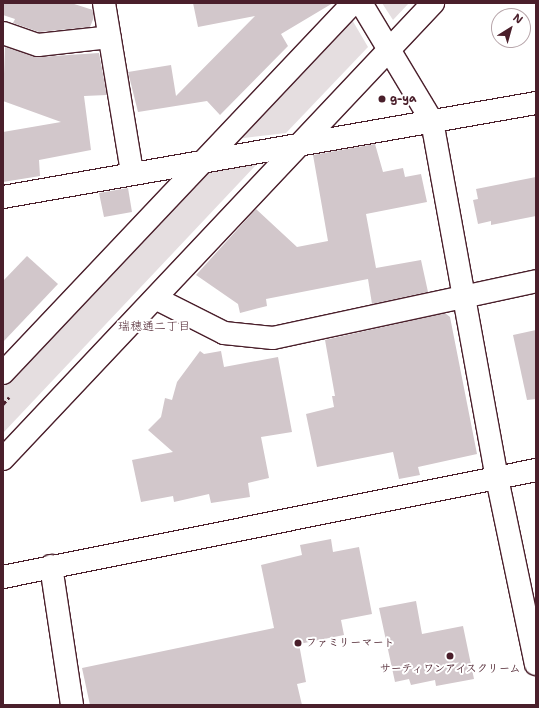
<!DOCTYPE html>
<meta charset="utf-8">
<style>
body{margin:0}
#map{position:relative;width:539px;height:708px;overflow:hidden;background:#fff;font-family:"Shantell Sans","Klee One",sans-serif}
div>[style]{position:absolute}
.green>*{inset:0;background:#e5dee0}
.building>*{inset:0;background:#d2c7cb}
.path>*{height:2.5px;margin-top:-1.25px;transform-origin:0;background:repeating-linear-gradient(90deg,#4a1f2b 0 4px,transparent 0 7px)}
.roads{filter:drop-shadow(1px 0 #4a1f2b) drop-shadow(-1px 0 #4a1f2b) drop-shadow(0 1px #4a1f2b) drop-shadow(0 -1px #4a1f2b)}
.minor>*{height:22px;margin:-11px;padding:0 11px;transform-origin:11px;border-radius:11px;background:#fff}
.dots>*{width:11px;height:11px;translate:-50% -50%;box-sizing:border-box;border:2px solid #fff;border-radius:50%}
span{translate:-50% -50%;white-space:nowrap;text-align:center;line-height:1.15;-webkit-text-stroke:4px #fff;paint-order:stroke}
.poi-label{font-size:11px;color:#4a1f2b;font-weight:700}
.left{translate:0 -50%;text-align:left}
.neighbourhood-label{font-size:12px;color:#4a1f2b}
.frame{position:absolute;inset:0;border:4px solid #4a1f2b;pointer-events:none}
.north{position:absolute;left:491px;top:8px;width:40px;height:40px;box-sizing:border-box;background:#fff;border:1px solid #b7a5aa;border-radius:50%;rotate:37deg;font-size:11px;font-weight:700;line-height:16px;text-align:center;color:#4a1f2b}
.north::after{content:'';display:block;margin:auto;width:14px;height:18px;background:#4a1f2b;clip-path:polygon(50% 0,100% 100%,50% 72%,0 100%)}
</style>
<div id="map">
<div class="green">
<div style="clip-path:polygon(382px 3px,409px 3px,393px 20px)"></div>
<div style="clip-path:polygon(351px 18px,368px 47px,286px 133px,236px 139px)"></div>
<div style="clip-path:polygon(258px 163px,3px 433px,3px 386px,205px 170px)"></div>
</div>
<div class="building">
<div style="clip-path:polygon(3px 3px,71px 3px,93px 10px,94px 17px,90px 27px,39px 32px,13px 23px,15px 19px,3px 15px)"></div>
<div style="clip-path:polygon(193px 3px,333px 3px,281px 34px,288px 46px,220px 115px,207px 101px,138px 112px,128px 72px,171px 65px,176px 96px,255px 16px,198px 27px)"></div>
<div style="clip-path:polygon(5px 47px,39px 57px,99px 53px,107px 95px,84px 96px,91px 150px,39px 160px,40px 176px,3px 182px,3px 132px,61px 122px,3px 101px)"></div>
<div style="clip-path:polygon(375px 144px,383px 172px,403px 168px,405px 177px,421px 174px,427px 202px,366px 214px,376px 268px,421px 260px,428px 292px,372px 304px,368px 279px,266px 299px,267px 306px,240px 313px,238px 304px,196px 275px,256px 209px,297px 247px,328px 241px,313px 155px)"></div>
<div style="clip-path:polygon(536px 177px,536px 216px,491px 225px,491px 221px,478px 224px,473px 200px,478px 199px,476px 189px)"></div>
<div style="clip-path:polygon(128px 188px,132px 212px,104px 217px,99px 193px)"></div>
<div style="clip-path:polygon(27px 256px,58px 284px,3px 342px,3px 281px)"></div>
<div style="clip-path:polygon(445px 313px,450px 317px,477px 454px,418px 467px,420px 475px,399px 479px,393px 452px,317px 467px,306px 414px,334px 407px,332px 396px,335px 396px,325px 340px)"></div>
<div style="clip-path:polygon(536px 330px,536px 399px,527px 400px,513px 335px)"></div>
<div style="clip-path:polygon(200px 351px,204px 354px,221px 351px,224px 367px,278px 357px,292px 432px,261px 437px,269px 478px,248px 483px,250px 497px,211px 503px,209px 494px,174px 502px,173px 496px,141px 502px,132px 460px,173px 452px,148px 430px,161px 417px,165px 398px,172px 400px,177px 382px)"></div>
<div style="clip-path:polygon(331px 539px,333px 552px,359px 547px,372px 614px,341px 620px,344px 635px,299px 644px,306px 682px,297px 684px,302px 705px,90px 705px,82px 668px,274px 628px,261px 565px,302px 555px,300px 545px)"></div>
<div style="clip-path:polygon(416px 601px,422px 634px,463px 626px,474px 679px,436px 686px,435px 680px,411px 685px,409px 679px,395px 682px,379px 608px)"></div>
</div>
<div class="path">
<div style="left:3px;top:404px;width:9px;rotate:-49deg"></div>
</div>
<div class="roads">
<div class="minor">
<div style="left:104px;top:3px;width:171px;rotate:80.6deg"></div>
<div style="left:361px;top:3px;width:138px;rotate:59deg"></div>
<div style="left:432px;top:121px;width:363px;rotate:79.7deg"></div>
<div style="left:497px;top:478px;width:190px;rotate:78.2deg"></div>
<div style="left:3px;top:33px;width:37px;rotate:19deg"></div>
<div style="left:38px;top:45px;width:72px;rotate:-6.3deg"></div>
<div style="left:3px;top:197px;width:541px;rotate:-10deg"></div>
<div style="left:157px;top:299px;width:75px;rotate:26.9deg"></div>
<div style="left:224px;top:333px;width:49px;rotate:5.8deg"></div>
<div style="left:273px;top:338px;width:269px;rotate:-12.2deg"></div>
<div style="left:3px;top:373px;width:509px;rotate:-46.59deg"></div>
<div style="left:3px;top:459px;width:627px;rotate:-46.68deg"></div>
<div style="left:51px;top:566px;width:141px;rotate:81.4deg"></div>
<div style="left:3px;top:577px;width:544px;rotate:-11.35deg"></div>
</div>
</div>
<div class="dots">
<div style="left:382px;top:99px;background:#4a1f2b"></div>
<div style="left:298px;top:643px;background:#4a1f2b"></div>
<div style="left:450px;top:656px;background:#4a1f2b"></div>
</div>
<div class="poi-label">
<span class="left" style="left:390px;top:99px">g-ya</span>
<span class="left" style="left:306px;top:643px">ファミリーマート</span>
<span style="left:450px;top:669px">サーティワンアイスクリーム</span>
</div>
<div class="neighbourhood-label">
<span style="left:154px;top:327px">瑞穂通二丁目</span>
</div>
<div class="frame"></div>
<div class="north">N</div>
</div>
